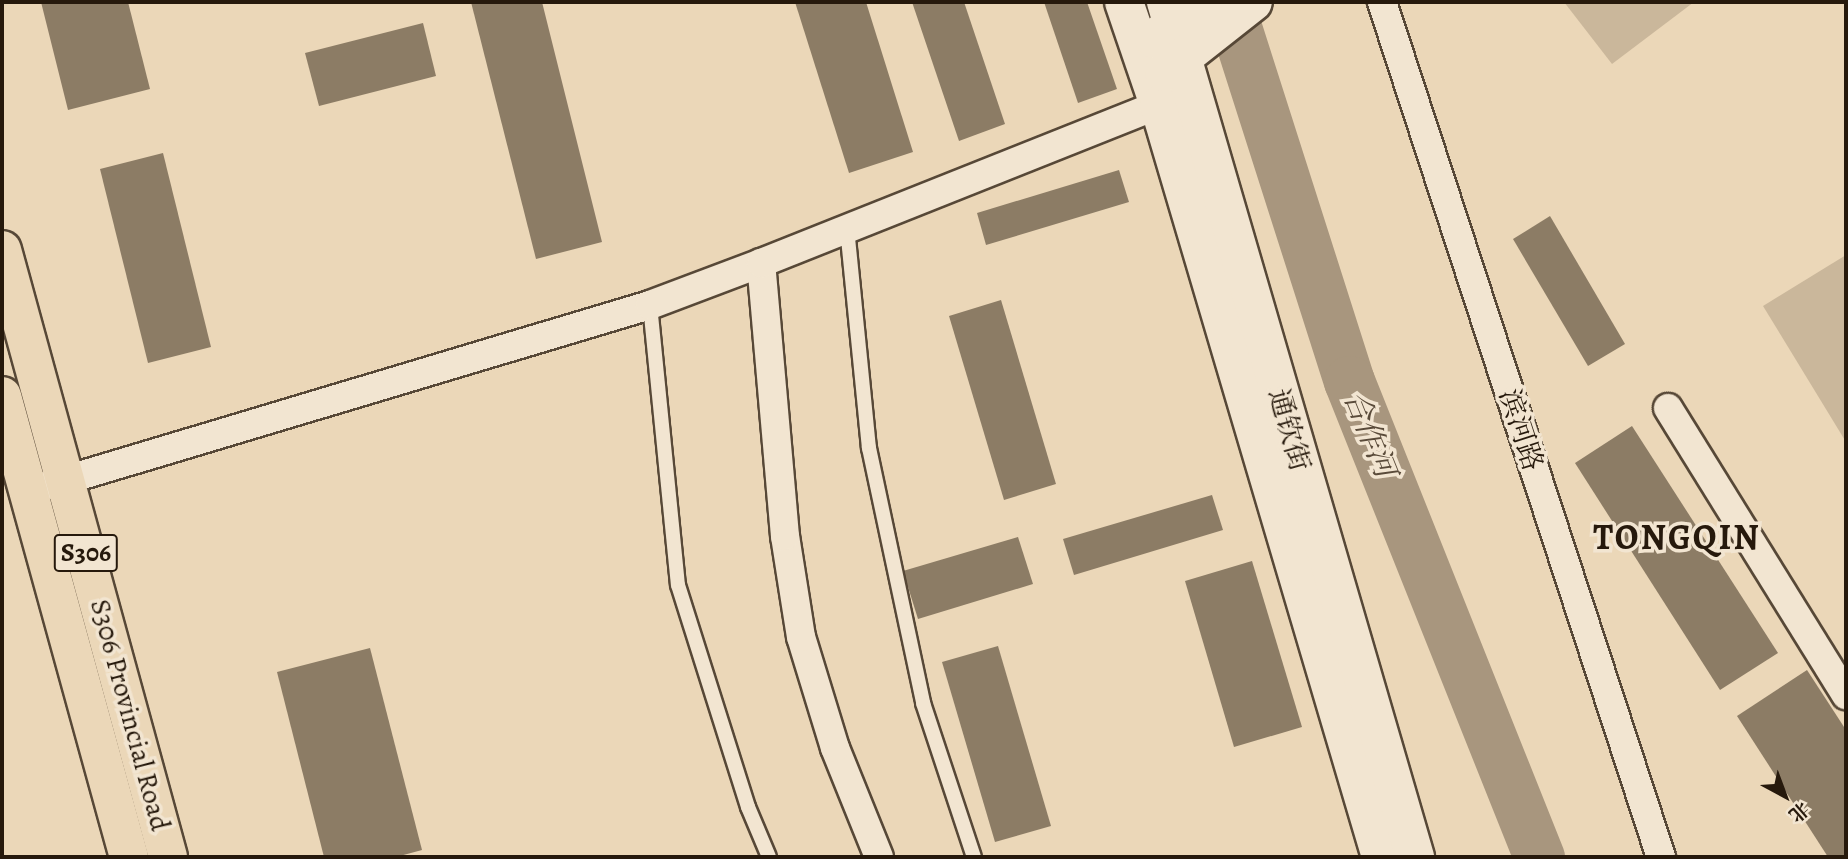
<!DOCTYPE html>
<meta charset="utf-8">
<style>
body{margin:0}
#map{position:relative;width:1848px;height:859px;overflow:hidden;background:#ebd7b8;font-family:Alegreya,"Noto Serif SC",serif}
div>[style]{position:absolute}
.green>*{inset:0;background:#cab79b}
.river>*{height:51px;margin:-25.5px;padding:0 25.5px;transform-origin:25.5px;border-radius:25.5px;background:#a8967e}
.building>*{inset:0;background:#8c7c65}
.roads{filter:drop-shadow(2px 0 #574837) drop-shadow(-2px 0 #574837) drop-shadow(0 2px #574837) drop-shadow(0 -2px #574837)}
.lane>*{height:14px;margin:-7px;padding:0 7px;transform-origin:7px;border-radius:7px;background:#f2e5d1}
.street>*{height:28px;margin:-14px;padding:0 14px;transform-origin:14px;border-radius:14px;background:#f2e5d1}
.secondary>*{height:38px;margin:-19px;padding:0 19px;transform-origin:19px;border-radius:19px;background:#f2e5d1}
.primary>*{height:38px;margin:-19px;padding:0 19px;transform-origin:19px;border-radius:19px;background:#ebd7b8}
span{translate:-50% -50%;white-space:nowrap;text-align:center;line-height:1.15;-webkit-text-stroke:7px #f2e5d1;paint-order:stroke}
.shield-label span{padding:2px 5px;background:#f2e5d1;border:2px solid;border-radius:5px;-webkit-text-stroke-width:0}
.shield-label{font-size:26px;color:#26190c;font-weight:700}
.street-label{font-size:28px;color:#26190c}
.water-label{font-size:30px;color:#5a4b3a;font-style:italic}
.district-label{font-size:35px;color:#26190c;font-weight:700;letter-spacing:2px}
.frame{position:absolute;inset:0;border:4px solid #26190c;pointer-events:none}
.north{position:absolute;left:1750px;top:761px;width:70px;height:70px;-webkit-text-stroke:5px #f2e5d1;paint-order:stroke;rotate:139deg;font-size:19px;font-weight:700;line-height:28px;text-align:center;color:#26190c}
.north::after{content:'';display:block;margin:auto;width:24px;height:32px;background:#26190c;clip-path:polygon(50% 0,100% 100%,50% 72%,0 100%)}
</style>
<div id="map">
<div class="green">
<div style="clip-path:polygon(1564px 2px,1694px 2px,1612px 64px)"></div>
<div style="clip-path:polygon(1846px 255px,1846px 442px,1763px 306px)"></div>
</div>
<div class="river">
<div style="left:1228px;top:2px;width:398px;rotate:72.3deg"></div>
<div style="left:1349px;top:381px;width:513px;rotate:68.24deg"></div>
</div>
<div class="building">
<div style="clip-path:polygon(41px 2px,128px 2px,150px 89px,68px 110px)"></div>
<div style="clip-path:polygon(471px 2px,542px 2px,602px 242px,536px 259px)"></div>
<div style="clip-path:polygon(795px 2px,866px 2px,913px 152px,849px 173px)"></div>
<div style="clip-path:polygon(912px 2px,964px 2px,1005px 124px,959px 141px)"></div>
<div style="clip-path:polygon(1044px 2px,1087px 2px,1117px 89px,1078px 103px)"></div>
<div style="clip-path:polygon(423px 23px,436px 76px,319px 106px,305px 53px)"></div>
<div style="clip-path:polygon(163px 153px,211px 347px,148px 363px,100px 169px)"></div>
<div style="clip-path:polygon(1119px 170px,1129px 202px,986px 245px,977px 213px)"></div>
<div style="clip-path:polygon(1550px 216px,1625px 344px,1588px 366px,1513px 239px)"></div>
<div style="clip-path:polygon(1001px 300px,1056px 484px,1004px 500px,949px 316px)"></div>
<div style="clip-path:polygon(1632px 426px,1778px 653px,1720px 690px,1575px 463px)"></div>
<div style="clip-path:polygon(1212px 495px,1223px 530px,1074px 575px,1063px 539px)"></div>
<div style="clip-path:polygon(1018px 537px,1033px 584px,918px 619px,903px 571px)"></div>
<div style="clip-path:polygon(1252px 561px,1302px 727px,1234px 747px,1185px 581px)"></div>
<div style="clip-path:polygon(998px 646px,1051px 826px,995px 842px,942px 662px)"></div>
<div style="clip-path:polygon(370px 648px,422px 850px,396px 857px,324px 857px,277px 672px)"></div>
<div style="clip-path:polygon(1807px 670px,1846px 730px,1846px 857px,1828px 857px,1737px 716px)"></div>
</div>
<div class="roads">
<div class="lane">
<div style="left:847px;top:228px;width:221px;rotate:84.3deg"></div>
<div style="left:869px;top:448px;width:261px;rotate:78deg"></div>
<div style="left:923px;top:703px;width:162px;rotate:71.7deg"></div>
<div style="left:650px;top:305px;width:281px;rotate:84.3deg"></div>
<div style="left:678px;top:585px;width:233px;rotate:72.5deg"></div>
<div style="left:748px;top:807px;width:54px;rotate:67.2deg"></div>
</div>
<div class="street">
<div style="left:1382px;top:2px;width:899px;rotate:71.93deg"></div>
<div style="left:1668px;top:408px;width:338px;rotate:58.2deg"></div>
<div style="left:49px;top:485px;width:627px;rotate:-16.67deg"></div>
<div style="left:650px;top:305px;width:119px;rotate:-20.7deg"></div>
<div style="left:879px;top:857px;width:118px;rotate:-112deg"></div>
<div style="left:835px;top:748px;width:116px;rotate:-107deg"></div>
<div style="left:801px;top:637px;width:102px;rotate:-99deg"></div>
<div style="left:785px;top:536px;width:274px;rotate:-95deg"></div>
<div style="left:761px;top:263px;width:428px;rotate:-21.7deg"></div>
</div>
<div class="secondary">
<div style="left:1124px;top:2px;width:109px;rotate:71.2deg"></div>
<div style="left:1159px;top:105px;width:784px;rotate:73.55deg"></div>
<div style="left:1166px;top:2px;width:891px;rotate:73.76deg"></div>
<div style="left:1154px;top:39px;width:61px;rotate:-37.6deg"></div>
<div style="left:1164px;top:72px;width:113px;rotate:-38.2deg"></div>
</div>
<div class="primary">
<div style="left:2px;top:250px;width:629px;rotate:74.7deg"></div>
<div style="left:2px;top:396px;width:478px;rotate:74.6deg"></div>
</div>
</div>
<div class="shield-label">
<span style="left:86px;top:553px">S306</span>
</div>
<div class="street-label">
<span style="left:1289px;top:430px;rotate:74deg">通钦街</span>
<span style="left:1521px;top:430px;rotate:72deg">滨河路</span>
<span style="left:130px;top:715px;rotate:75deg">S306 Provincial Road</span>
</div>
<div class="water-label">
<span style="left:1370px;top:434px;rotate:68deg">合作河</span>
</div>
<div class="district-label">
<span style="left:1677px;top:537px">TONGQIN</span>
</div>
<div class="frame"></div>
<div class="north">北</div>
</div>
